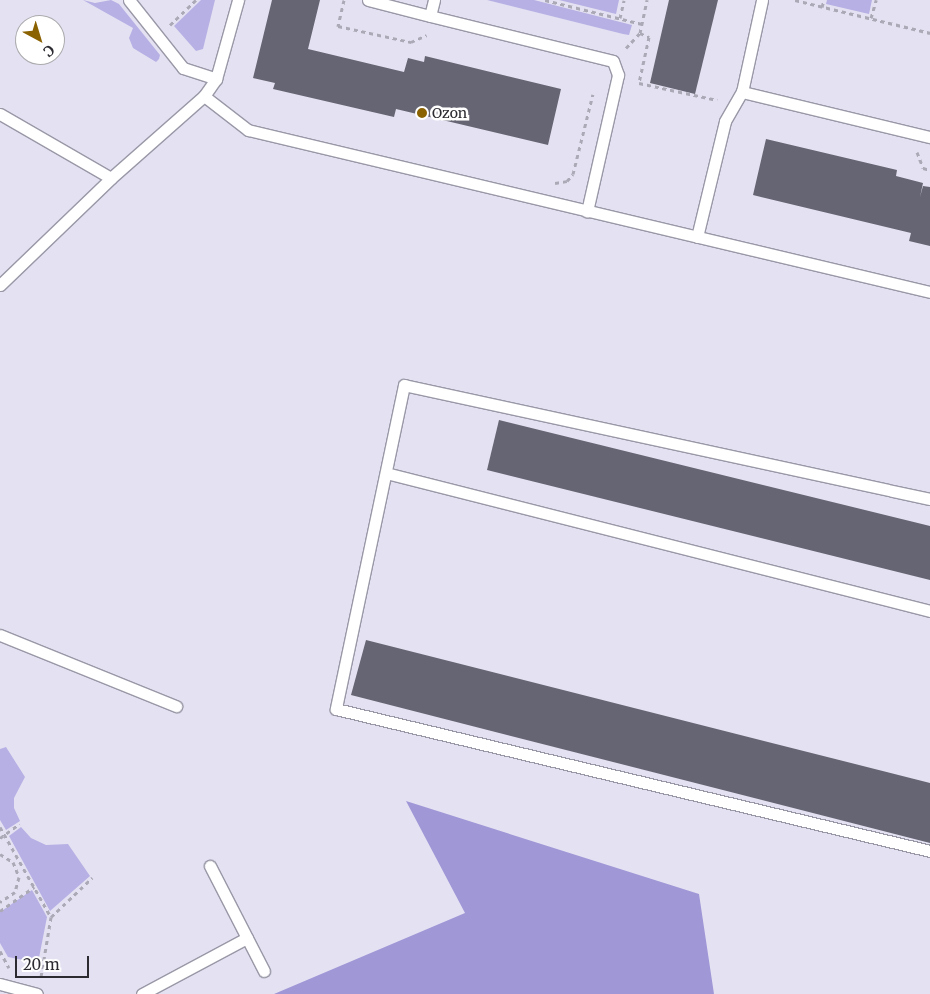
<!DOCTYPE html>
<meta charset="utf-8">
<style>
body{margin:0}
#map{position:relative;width:930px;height:994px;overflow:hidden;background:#e4e2f2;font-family:Merriweather,serif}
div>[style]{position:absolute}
.green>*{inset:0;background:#b7b0e4}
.forest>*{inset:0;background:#a097d7}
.building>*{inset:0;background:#666573}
.path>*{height:3px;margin-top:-1.5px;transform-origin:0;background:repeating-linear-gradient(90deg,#aba9b6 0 4px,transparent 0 8px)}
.roads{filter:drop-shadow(1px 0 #9998a7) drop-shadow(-1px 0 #9998a7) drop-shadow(0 1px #9998a7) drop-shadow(0 -1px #9998a7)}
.lane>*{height:11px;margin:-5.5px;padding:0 5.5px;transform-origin:5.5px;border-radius:5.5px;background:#fff}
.dots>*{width:14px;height:14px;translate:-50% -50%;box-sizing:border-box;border:2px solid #fff;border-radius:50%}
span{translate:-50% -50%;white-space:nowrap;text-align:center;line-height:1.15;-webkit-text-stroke:5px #fff;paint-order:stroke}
.poi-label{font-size:14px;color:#2c2b31}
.left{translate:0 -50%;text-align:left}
.north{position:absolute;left:15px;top:15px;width:50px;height:50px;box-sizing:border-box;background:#fff;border:1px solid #abaaad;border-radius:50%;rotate:141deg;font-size:14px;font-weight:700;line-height:20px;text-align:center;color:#2c2b31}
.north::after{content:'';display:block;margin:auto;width:18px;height:22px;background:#8a6201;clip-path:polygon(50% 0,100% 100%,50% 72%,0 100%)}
.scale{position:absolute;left:15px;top:956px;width:74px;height:22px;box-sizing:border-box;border:2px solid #2c2b31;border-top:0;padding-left:6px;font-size:15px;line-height:18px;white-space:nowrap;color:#2c2b31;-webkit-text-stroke:4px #fff;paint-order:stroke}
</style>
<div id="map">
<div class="green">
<div style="clip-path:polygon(83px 0,95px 3px,111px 0,119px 4px,160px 55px,159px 59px,156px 62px,133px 48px,129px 38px,133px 28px)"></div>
<div style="clip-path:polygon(201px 0,215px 0,203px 49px,196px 51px,174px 26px)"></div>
<div style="clip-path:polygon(487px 0,534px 0,632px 25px,629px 35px,623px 34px)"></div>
<div style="clip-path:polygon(559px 0,619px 0,616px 14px)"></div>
<div style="clip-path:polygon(827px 0,872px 0,869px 14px,826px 4px)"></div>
<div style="clip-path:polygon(6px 747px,25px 777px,14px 798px,14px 808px,20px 821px,6px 830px,0 820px,0 749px)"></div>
<div style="clip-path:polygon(21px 827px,31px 838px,46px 845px,68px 844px,90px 876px,50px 911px,9px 836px)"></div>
<div style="clip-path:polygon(32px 890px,47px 917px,38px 963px,8px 957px,0 943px,0 912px)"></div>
</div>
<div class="forest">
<div style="clip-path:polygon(406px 801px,699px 894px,714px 994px,274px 994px,465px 913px)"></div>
</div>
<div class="building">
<div style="clip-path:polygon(272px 0,320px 0,308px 49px,404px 72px,408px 58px,424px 62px,425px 56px,561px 89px,548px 145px,396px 109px,394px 117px,273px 89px,275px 83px,253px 78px)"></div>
<div style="clip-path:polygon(669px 0,718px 0,695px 94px,650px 83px)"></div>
<div style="clip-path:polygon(766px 139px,897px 170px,896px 176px,923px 183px,920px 197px,923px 186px,930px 187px,930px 246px,909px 241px,911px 233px,753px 195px)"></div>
<div style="clip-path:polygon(499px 420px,930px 526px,930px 580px,487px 470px)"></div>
<div style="clip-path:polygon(366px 640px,930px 783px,930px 843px,351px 695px)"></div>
</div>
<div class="path">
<div style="left:344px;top:0;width:27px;rotate:103deg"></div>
<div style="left:338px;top:26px;width:75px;rotate:12.4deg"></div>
<div style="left:411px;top:42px;width:17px;rotate:-24deg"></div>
<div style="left:545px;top:0;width:100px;rotate:13.9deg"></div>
<div style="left:795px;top:0;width:139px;rotate:13.7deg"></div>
<div style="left:822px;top:7px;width:7px;rotate:-74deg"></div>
<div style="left:620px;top:18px;width:18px;rotate:-77deg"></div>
<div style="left:871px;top:18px;width:19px;rotate:-74deg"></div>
<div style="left:170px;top:25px;width:36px;rotate:-44deg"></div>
<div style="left:640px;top:33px;width:10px;rotate:24deg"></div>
<div style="left:649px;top:37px;width:47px;rotate:102.3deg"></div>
<div style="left:639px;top:83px;width:80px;rotate:12.3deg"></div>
<div style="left:626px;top:48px;width:21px;rotate:-47deg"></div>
<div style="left:640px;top:33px;width:34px;rotate:-78deg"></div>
<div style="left:917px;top:152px;width:17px;rotate:69deg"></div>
<div style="left:923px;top:168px;width:7px;rotate:16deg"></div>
<div style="left:555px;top:183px;width:12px;rotate:-9deg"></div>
<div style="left:567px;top:181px;width:9px;rotate:-49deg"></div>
<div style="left:573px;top:174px;width:82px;rotate:-76deg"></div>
<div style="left:0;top:827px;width:103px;rotate:60.5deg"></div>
<div style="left:51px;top:917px;width:61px;rotate:99.5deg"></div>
<div style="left:0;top:838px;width:24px;rotate:-36deg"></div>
<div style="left:0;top:854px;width:15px;rotate:32deg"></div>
<div style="left:13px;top:862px;width:16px;rotate:68deg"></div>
<div style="left:19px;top:877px;width:16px;rotate:105deg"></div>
<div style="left:15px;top:892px;width:18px;rotate:146deg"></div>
<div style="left:0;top:911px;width:42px;rotate:-35.2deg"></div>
<div style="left:51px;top:917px;width:57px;rotate:-43.6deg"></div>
<div style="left:0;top:951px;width:19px;rotate:62deg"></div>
</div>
<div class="roads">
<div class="lane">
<div style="left:129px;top:0;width:87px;rotate:51.5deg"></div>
<div style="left:183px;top:68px;width:35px;rotate:18deg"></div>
<div style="left:368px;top:0;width:64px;rotate:14.5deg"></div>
<div style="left:434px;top:0;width:16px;rotate:104deg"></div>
<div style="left:430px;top:16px;width:188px;rotate:13.8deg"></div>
<div style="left:613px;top:61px;width:15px;rotate:70deg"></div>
<div style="left:618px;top:75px;width:140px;rotate:102.8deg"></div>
<div style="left:742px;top:92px;width:193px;rotate:13.5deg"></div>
<div style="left:204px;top:96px;width:56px;rotate:37.7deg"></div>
<div style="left:248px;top:130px;width:701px;rotate:13.36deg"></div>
<div style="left:0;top:114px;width:128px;rotate:30deg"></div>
<div style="left:697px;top:237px;width:119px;rotate:-76.4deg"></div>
<div style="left:725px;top:121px;width:34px;rotate:-60deg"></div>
<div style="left:742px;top:92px;width:94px;rotate:-77.7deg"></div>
<div style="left:0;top:285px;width:154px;rotate:-43.9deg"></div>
<div style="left:111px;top:178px;width:124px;rotate:-41.4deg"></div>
<div style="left:204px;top:96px;width:21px;rotate:-55deg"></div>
<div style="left:216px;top:79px;width:82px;rotate:-74.4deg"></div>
<div style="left:386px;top:473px;width:561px;rotate:14.23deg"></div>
<div style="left:930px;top:499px;width:538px;rotate:-167.77deg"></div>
<div style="left:404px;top:385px;width:331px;rotate:101.9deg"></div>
<div style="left:336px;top:709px;width:611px;rotate:13.44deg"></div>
<div style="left:0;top:635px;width:190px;rotate:22deg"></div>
<div style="left:210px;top:866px;width:118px;rotate:62.8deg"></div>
<div style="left:0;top:984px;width:38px;rotate:15deg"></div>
<div style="left:142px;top:994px;width:119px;rotate:-28.1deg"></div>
</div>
</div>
<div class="dots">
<div style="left:422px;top:113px;background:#8a6201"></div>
</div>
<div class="poi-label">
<span class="left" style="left:432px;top:113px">Ozon</span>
</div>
<div class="north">С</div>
<div class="scale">20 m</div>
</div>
